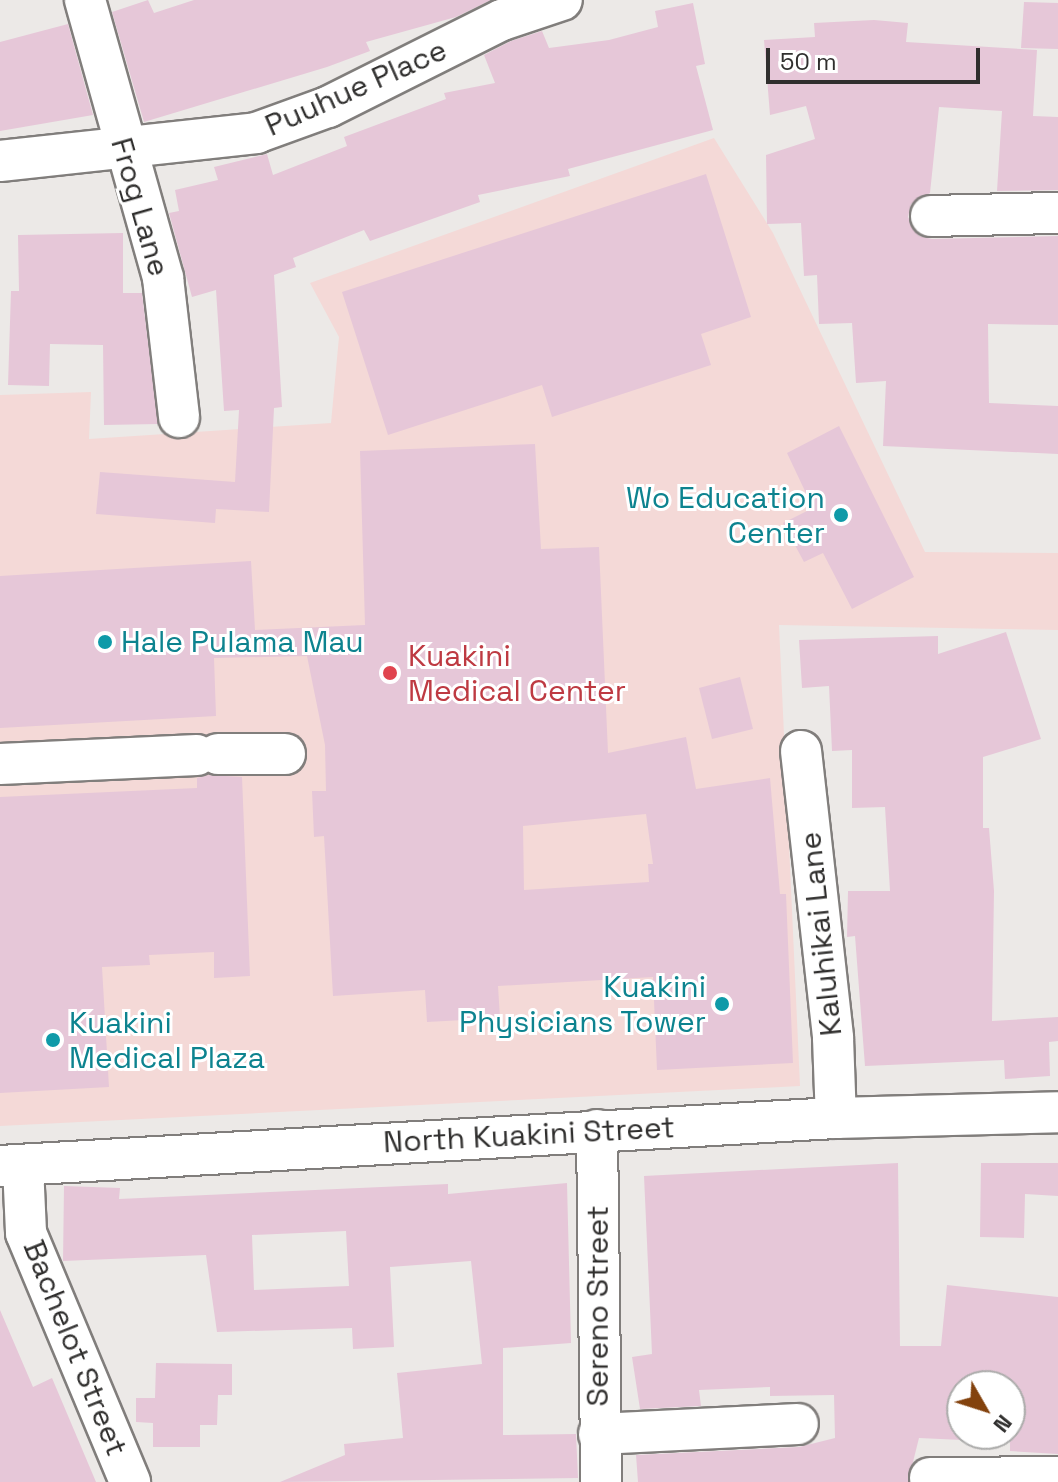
<!DOCTYPE html>
<style>
body{margin:0}
#map{position:relative;width:1058px;height:1482px;overflow:hidden;background:#ece9e7;font-family:"Space Grotesk",sans-serif}
div>[style]{position:absolute}
.medical>*{inset:0;background:#f4d9d7}
.building>*{inset:0;background:#e6c7d8}
.roads{filter:drop-shadow(2px 0 #817e7c) drop-shadow(-2px 0 #817e7c) drop-shadow(0 2px #817e7c) drop-shadow(0 -2px #817e7c)}
.minor>*{height:40px;margin:-20px;padding:0 20px;transform-origin:20px;border-radius:20px;background:#fff}
.dots>*{width:22px;height:22px;translate:-50% -50%;box-sizing:border-box;border:4px solid #fff;border-radius:50%}
span{translate:-50% -50%;white-space:nowrap;text-align:center;line-height:1.15;-webkit-text-stroke:6px #fff;paint-order:stroke}
.street-label{font-size:30px;color:#302f2e}
.culture-label{font-size:30px;color:#0d838f}
.right{translate:-100% -50%;text-align:right}
.left{translate:0 -50%;text-align:left}
.health-label{font-size:30px;color:#be3a42}
.north{position:absolute;left:946px;top:1370px;width:80px;height:80px;box-sizing:border-box;background:#fff;border:2px solid #acacab;border-radius:50%;rotate:129deg;font-size:22px;font-weight:700;line-height:32px;text-align:center;color:#302f2e}
.north::after{content:'';display:block;margin:auto;width:28px;height:36px;background:#83420d;clip-path:polygon(50% 0,100% 100%,50% 72%,0 100%)}
.scale{position:absolute;left:766px;top:48px;width:214px;height:36px;box-sizing:border-box;border:4px solid #302f2e;border-top:0;padding-left:10px;font-size:24px;line-height:28px;white-space:nowrap;color:#302f2e;-webkit-text-stroke:6px #fff;paint-order:stroke}
</style>
<div id="map">
<div class="medical">
<div style="clip-path:polygon(714px 138px,773px 233px,925px 552px,1058px 553px,1058px 630px,779px 625px,800px 1086px,0 1126px,0 395px,91px 392px,89px 439px,331px 423px,339px 337px,310px 283px)"></div>
</div>
<div class="building">
<div style="clip-path:polygon(148px 0,154px 13px,194px 0,491px 0,456px 17px,366px 42px,370px 51px,327px 67px,144px 122px,112px 12px)"></div>
<div style="clip-path:polygon(1024px 2px,1058px 3px,1058px 49px,1021px 48px)"></div>
<div style="clip-path:polygon(693px 3px,705px 64px,696px 66px,713px 130px,568px 169px,570px 176px,478px 195px,480px 202px,370px 241px,364px 230px,293px 258px,296px 267px,274px 275px,282px 407px,274px 408px,269px 512px,216px 509px,215px 523px,96px 514px,100px 472px,235px 482px,239px 410px,224px 411px,216px 290px,192px 297px,169px 213px,179px 211px,175px 190px,218px 180px,214px 167px,267px 154px,273px 175px,347px 146px,344px 137px,446px 99px,444px 93px,495px 83px,484px 55px,511px 41px,542px 31px,549px 48px,609px 40px,658px 27px,655px 11px)"></div>
<div style="clip-path:polygon(874px 20px,908px 23px,906px 42px,1037px 50px,1033px 116px,1058px 117px,1058px 190px,997px 191px,1002px 111px,939px 107px,930px 193px,911px 204px,908px 217px,919px 236px,932px 239px,1058px 236px,1058px 325px,988px 324px,989px 403px,1058px 406px,1058px 454px,883px 446px,886px 381px,856px 383px,852px 323px,819px 324px,817px 275px,804px 276px,801px 223px,767px 224px,766px 155px,815px 139px,806px 106px,770px 115px,764px 40px,815px 37px,814px 23px)"></div>
<div style="clip-path:polygon(68px 24px,93px 115px,0 131px,0 42px)"></div>
<div style="clip-path:polygon(706px 174px,751px 317px,701px 334px,711px 365px,552px 417px,542px 385px,388px 435px,342px 292px)"></div>
<div style="clip-path:polygon(123px 233px,123px 293px,142px 293px,158px 424px,104px 425px,103px 345px,50px 344px,49px 386px,8px 385px,11px 291px,19px 291px,18px 235px)"></div>
<div style="clip-path:polygon(839px 426px,914px 577px,852px 609px,823px 553px,804px 562px,783px 523px,813px 508px,787px 453px)"></div>
<div style="clip-path:polygon(evenodd,535px 444px,541px 549px,599px 547px,608px 753px,686px 737px,696px 789px,770px 778px,780px 894px,786px 894px,793px 1063px,657px 1070px,653px 977px,498px 986px,500px 1018px,427px 1022px,425px 990px,333px 996px,324px 836px,314px 837px,312px 791px,326px 791px,325px 745px,307px 656px,214px 658px,216px 716px,0 728px,0 576px,251px 561px,255px 630px,365px 625px,360px 451px,535px 444px,646px 814px,653px 864px,648px 864px,649px 882px,524px 890px,523px 826px,646px 814px)"></div>
<div style="clip-path:polygon(1006px 632px,1041px 739px,983px 757px,983px 828px,989px 828px,994px 891px,992px 1021px,1058px 1017px,1058px 1041px,1049px 1042px,1050px 1076px,1005px 1079px,1004px 1060px,865px 1066px,855px 936px,847px 937px,848px 891px,890px 891px,885px 807px,852px 808px,852px 750px,832px 751px,829px 686px,802px 688px,799px 640px,938px 636px,938px 654px)"></div>
<div style="clip-path:polygon(740px 677px,753px 729px,712px 739px,699px 688px)"></div>
<div style="clip-path:polygon(209px 775px,242px 777px,250px 976px,214px 978px,214px 952px,149px 955px,150px 965px,102px 967px,109px 1087px,0 1093px,0 797px,197px 788px,197px 778px)"></div>
<div style="clip-path:polygon(898px 1163px,900px 1346px,941px 1346px,947px 1285px,1058px 1297px,1058px 1454px,1010px 1451px,1010px 1386px,962px 1386px,962px 1440px,919px 1438px,908px 1482px,638px 1482px,636px 1455px,799px 1447px,835px 1438px,834px 1395px,770px 1396px,770px 1387px,699px 1390px,701px 1406px,640px 1409px,632px 1357px,652px 1354px,644px 1176px)"></div>
<div style="clip-path:polygon(981px 1163px,1058px 1163px,1058px 1196px,1025px 1194px,1024px 1238px,980px 1237px)"></div>
<div style="clip-path:polygon(evenodd,567px 1183px,571px 1343px,503px 1348px,503px 1435px,576px 1434px,578px 1478px,280px 1482px,345px 1455px,344px 1444px,403px 1438px,397px 1373px,482px 1364px,471px 1261px,390px 1267px,394px 1347px,353px 1349px,352px 1328px,217px 1332px,206px 1255px,63px 1261px,64px 1186px,120px 1188px,119px 1199px,448px 1184px,448px 1194px,567px 1183px,346px 1231px,349px 1286px,254px 1290px,252px 1235px,346px 1231px)"></div>
<div style="clip-path:polygon(0 1310px,33px 1387px,52px 1378px,96px 1482px,0 1482px)"></div>
<div style="clip-path:polygon(156px 1363px,232px 1364px,232px 1395px,218px 1395px,217px 1425px,200px 1425px,200px 1447px,153px 1447px,153px 1423px,136px 1422px,136px 1398px,155px 1398px)"></div>
</div>
<div class="roads">
<div class="minor">
<div style="left:85px;top:0;width:289px;rotate:74.3deg"></div>
<div style="left:163px;top:278px;width:140px;rotate:83.4deg"></div>
<div style="left:0;top:161px;width:258px;rotate:-6.2deg"></div>
<div style="left:256px;top:133px;width:77px;rotate:-19.9deg"></div>
<div style="left:328px;top:107px;width:195px;rotate:-26.6deg"></div>
<div style="left:502px;top:20px;width:63px;rotate:-18.4deg"></div>
<div style="left:931px;top:216px;width:127px;rotate:-1.4deg"></div>
<div style="left:801px;top:751px;width:289px;rotate:83.6deg"></div>
<div style="left:833px;top:1038px;width:80px;rotate:87.9deg"></div>
<div style="left:218px;top:754px;width:67px"></div>
<div style="left:0;top:764px;width:197px;rotate:-2.6deg"></div>
<div style="left:597px;top:1130px;width:352px;rotate:89.3deg"></div>
<div style="left:0;top:1166px;width:837px;rotate:-3.29deg"></div>
<div style="left:836px;top:1118px;width:222px;rotate:-1.5deg"></div>
<div style="left:23px;top:1166px;width:67px;rotate:87.4deg"></div>
<div style="left:26px;top:1233px;width:270px;rotate:67.3deg"></div>
<div style="left:599px;top:1434px;width:199px;rotate:-2.9deg"></div>
<div style="left:930px;top:1478px;width:128px;rotate:-0.4deg"></div>
</div>
</div>
<div class="dots">
<div style="left:841px;top:515px;background:#0f9aa8"></div>
<div style="left:105px;top:642px;background:#0f9aa8"></div>
<div style="left:390px;top:673px;background:#e0444e"></div>
<div style="left:722px;top:1004px;background:#0f9aa8"></div>
<div style="left:53px;top:1040px;background:#0f9aa8"></div>
</div>
<div class="street-label">
<span style="left:356px;top:88px;rotate:-24deg">Puuhue Place</span>
<span style="left:140px;top:207px;rotate:74deg">Frog Lane</span>
<span style="left:821px;top:934px;rotate:-96deg">Kaluhikai Lane</span>
<span style="left:529px;top:1135px;rotate:-3deg">North Kuakini Street</span>
<span style="left:598px;top:1306px;rotate:-90deg">Sereno Street</span>
<span style="left:75px;top:1348px;rotate:68deg">Bachelot Street</span>
</div>
<div class="culture-label">
<span class="right" style="left:825px;top:515px">Wo Education<br>Center</span>
<span class="left" style="left:121px;top:642px">Hale Pulama Mau</span>
<span class="right" style="left:706px;top:1004px">Kuakini<br>Physicians Tower</span>
<span class="left" style="left:69px;top:1040px">Kuakini<br>Medical Plaza</span>
</div>
<div class="health-label">
<span class="left" style="left:408px;top:673px">Kuakini<br>Medical Center</span>
</div>
<div class="north">N</div>
<div class="scale">50 m</div>
</div>
